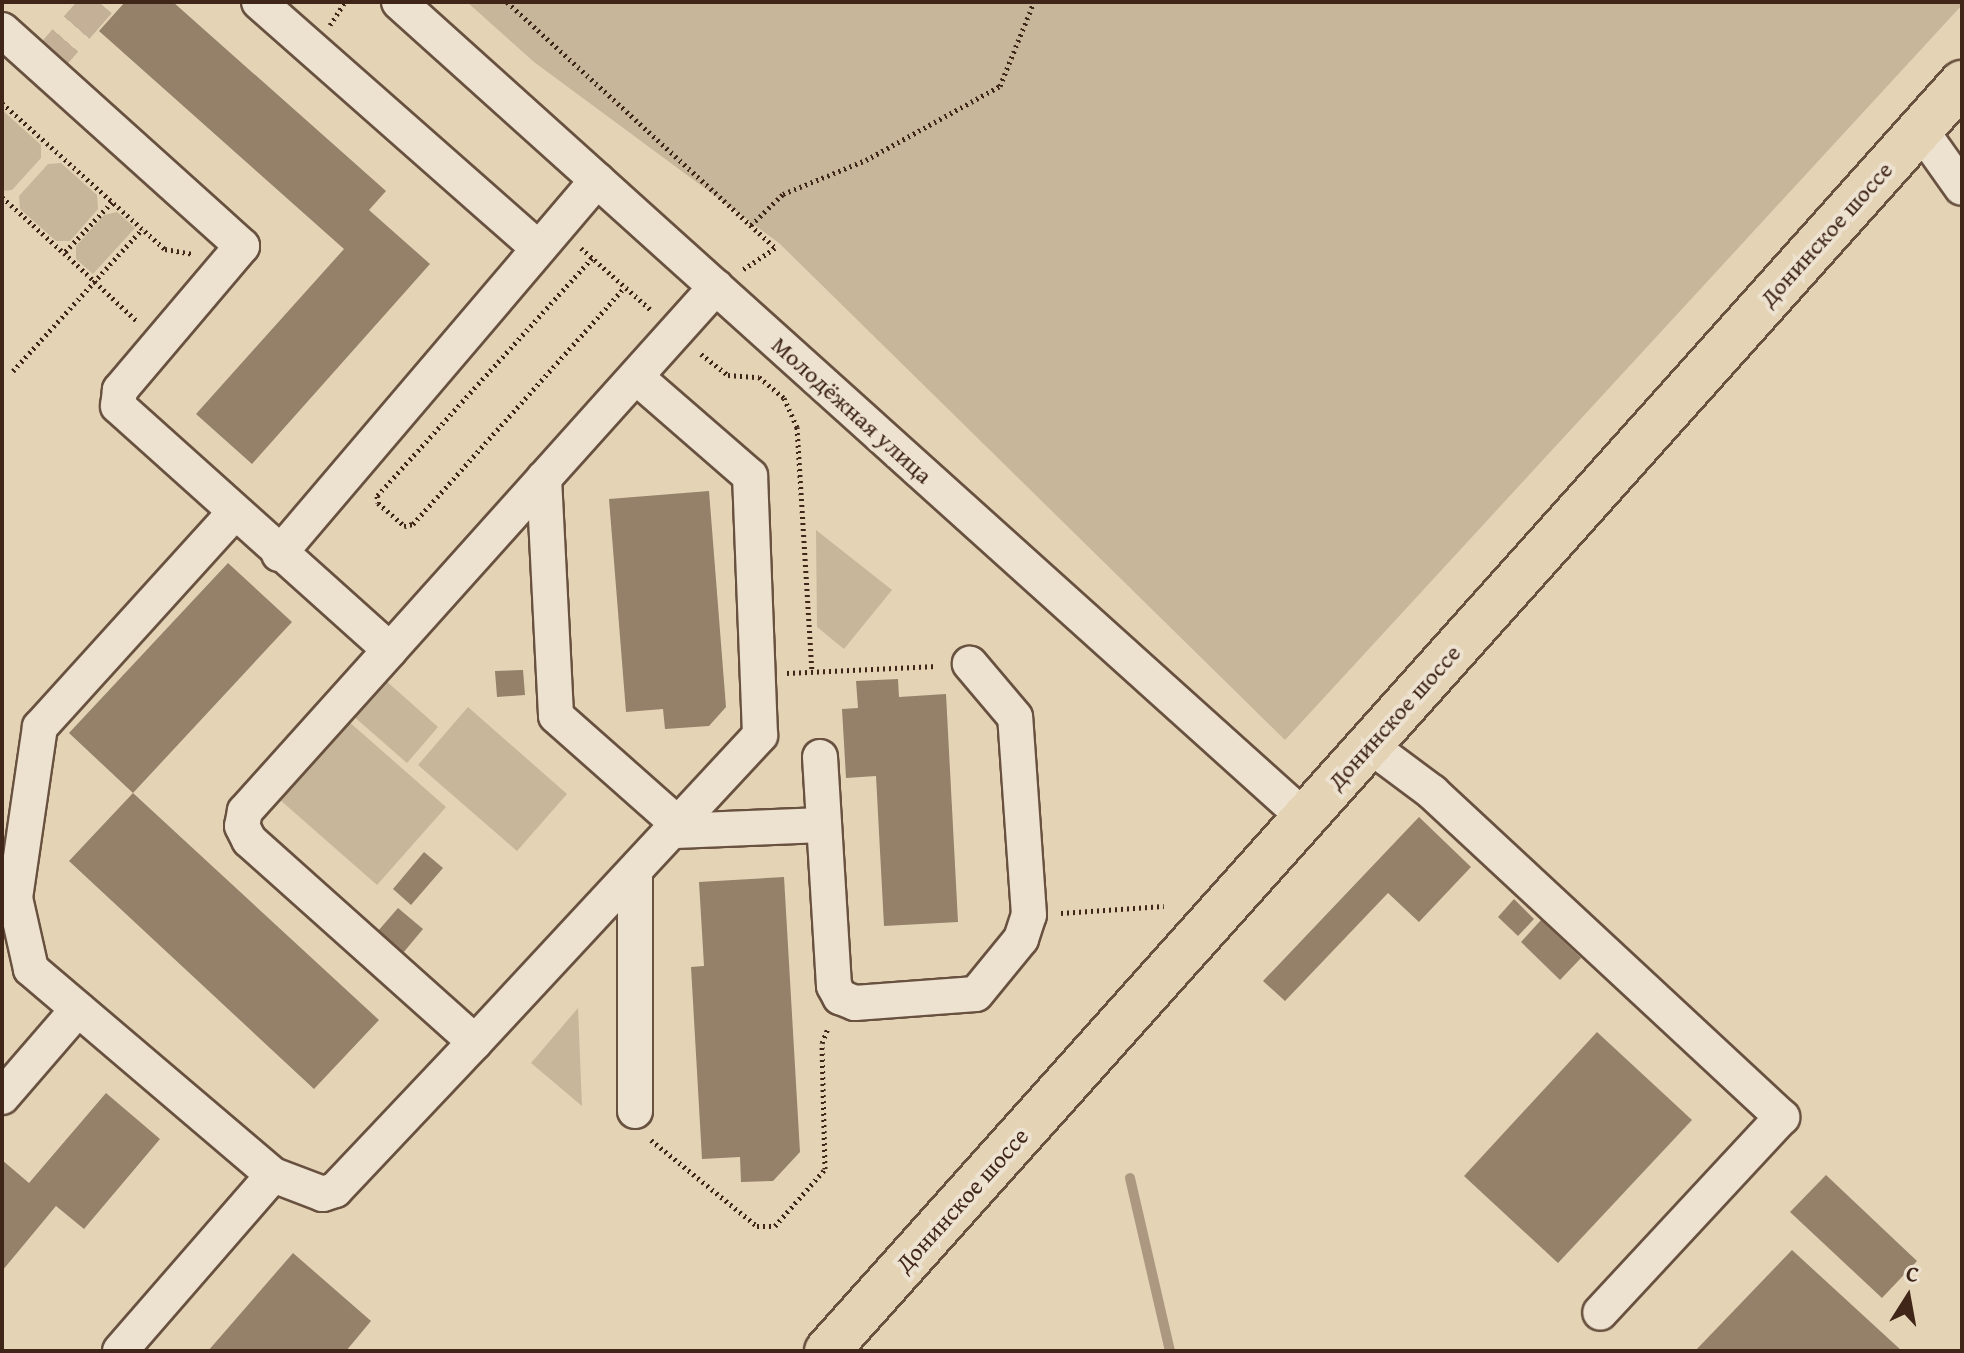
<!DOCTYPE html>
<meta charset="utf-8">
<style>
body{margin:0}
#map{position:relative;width:1964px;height:1353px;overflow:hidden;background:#e4d3b5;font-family:"Gentium Book Plus",serif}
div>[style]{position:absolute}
.green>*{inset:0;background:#c8b69a}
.stream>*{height:10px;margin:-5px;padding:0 5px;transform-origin:5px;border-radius:5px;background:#ac9880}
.building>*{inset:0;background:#95806a}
.minor-tunnel>*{height:34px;margin-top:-17px;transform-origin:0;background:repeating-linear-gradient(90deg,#c3b096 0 34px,transparent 0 51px)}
.path>*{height:5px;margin-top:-2.5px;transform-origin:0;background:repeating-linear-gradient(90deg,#402619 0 2px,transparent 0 6px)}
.roads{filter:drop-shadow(2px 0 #695140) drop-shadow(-2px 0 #695140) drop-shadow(0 2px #695140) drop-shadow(0 -2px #695140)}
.minor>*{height:34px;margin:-17px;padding:0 17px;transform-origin:17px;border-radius:17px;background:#ede2cf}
.major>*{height:44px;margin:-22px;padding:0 22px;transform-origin:22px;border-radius:22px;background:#e4d3b5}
span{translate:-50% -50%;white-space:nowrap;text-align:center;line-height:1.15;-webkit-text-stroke:8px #ede2cf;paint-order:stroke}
.street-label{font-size:24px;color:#402619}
.frame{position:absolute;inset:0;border:4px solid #402619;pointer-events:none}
.north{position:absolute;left:1868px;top:1257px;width:80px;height:80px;-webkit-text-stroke:6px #ede2cf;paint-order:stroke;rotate:11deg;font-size:22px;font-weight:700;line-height:32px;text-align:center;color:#402619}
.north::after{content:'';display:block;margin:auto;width:28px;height:36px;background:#402619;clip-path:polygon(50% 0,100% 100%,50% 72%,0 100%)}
</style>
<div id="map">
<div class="green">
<div style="clip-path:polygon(467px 2px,1962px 2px,1962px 5px,1285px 740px,779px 243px,534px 62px)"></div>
<div style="clip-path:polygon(2px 110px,41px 145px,41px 158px,12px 190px,2px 191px)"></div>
<div style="clip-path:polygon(61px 163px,97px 195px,98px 209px,70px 241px,56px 241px,20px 209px,19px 196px,48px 164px)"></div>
<div style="clip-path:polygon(117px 212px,135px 228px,93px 274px,76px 259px,76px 246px,104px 215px)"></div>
<div style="clip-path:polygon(816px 530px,892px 590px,844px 649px,817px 627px)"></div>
<div style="clip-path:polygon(384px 679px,438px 727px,407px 763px,352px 715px)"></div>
<div style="clip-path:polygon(468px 707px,567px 794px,517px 851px,418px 765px)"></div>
<div style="clip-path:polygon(347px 720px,446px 807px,377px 885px,279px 799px)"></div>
<div style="clip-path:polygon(578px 1008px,582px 1106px,531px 1063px)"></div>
</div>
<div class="stream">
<div style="left:1130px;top:1178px;width:178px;rotate:77deg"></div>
</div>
<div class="building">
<div style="clip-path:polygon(125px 2px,173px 2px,386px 191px,369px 210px,430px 264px,252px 464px,196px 414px,344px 249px,99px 31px)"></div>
<div style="clip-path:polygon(709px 491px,726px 707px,709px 726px,665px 729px,663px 709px,626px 712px,609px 499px)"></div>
<div style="clip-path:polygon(228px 563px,292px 622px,133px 793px,379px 1020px,314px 1089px,69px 861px,133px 793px,69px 733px)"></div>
<div style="clip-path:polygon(523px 670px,525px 695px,497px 697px,495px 671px)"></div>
<div style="clip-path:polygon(898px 679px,899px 697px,946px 694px,958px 922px,884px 926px,876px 776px,846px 778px,842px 709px,858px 708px,856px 681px)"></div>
<div style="clip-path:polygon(1419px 817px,1471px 867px,1419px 922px,1388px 893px,1285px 1001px,1263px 981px)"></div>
<div style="clip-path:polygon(424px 852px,443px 868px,411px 905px,393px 889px)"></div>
<div style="clip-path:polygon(784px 877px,800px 1152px,773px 1181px,741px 1182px,740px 1157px,702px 1159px,691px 967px,704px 966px,699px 882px)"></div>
<div style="clip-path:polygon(1514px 899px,1534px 919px,1518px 936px,1498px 917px)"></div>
<div style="clip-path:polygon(398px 908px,423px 929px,403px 953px,378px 931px)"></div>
<div style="clip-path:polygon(1541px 920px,1581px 958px,1560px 980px,1521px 942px)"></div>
<div style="clip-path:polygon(1597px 1032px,1692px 1120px,1558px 1263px,1464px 1176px)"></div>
<div style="clip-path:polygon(106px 1093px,160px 1139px,84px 1229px,56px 1206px,2px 1271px,2px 1160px,29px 1183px)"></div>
<div style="clip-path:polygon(1826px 1175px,1917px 1261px,1882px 1298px,1790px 1212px)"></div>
<div style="clip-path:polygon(1792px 1250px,1902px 1351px,1695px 1351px)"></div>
<div style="clip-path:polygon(293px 1253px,371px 1321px,346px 1351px,208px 1351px)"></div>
</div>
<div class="minor-tunnel">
<div style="left:43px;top:66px;width:85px;rotate:-48.8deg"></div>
</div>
<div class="path">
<div style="left:507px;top:2px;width:364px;rotate:42.5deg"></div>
<div style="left:775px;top:248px;width:40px;rotate:146deg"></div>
<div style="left:330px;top:25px;width:27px;rotate:-57deg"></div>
<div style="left:2px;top:103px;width:219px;rotate:41.9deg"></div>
<div style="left:165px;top:249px;width:28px;rotate:10deg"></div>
<div style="left:2px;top:197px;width:84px;rotate:42.1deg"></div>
<div style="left:112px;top:202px;width:70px;rotate:133.3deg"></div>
<div style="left:64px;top:253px;width:101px;rotate:43deg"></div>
<div style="left:751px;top:225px;width:45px;rotate:-44.1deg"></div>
<div style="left:783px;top:194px;width:90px;rotate:-22.3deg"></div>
<div style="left:866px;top:160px;width:153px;rotate:-28.9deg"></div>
<div style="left:1000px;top:86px;width:91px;rotate:-68deg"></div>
<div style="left:581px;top:248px;width:94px;rotate:41.5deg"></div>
<div style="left:592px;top:258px;width:321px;rotate:132.1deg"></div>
<div style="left:377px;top:496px;width:7px;rotate:82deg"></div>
<div style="left:378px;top:503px;width:35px;rotate:41deg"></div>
<div style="left:404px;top:526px;width:9px;rotate:-13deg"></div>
<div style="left:413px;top:524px;width:318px;rotate:-48.2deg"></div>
<div style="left:701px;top:354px;width:34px;rotate:38deg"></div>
<div style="left:728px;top:375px;width:31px;rotate:4deg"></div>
<div style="left:759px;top:377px;width:33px;rotate:40deg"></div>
<div style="left:784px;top:398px;width:32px;rotate:66deg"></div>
<div style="left:797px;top:427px;width:245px;rotate:86.5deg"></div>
<div style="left:13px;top:371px;width:192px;rotate:-47.7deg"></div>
<div style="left:787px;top:673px;width:150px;rotate:-2.7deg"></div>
<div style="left:1061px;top:913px;width:103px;rotate:-3.9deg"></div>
<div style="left:651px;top:1140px;width:136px;rotate:39.1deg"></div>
<div style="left:757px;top:1226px;width:18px"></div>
<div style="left:775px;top:1226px;width:76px;rotate:-48.7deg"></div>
<div style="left:825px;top:1169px;width:126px;rotate:-91.4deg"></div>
<div style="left:822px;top:1043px;width:16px;rotate:-68deg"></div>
</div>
<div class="roads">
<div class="minor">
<div style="left:259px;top:2px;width:372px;rotate:41.4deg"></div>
<div style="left:399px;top:2px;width:1218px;rotate:42deg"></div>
<div style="left:2px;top:30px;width:323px;rotate:42deg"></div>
<div style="left:242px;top:246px;width:189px;rotate:130.3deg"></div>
<div style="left:120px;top:390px;width:16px;rotate:97deg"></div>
<div style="left:118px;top:406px;width:365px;rotate:41.9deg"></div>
<div style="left:390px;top:650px;width:217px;rotate:132deg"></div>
<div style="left:245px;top:811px;width:15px;rotate:101deg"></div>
<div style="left:242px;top:826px;width:16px;rotate:63deg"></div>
<div style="left:249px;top:840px;width:303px;rotate:41.8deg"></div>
<div style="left:475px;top:1042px;width:204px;rotate:133.4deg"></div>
<div style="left:335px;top:1190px;width:13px;rotate:162deg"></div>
<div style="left:323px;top:1194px;width:53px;rotate:-159.2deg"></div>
<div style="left:273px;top:1175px;width:318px;rotate:-139.6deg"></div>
<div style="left:31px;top:969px;width:73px;rotate:-102.7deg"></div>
<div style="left:15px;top:898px;width:173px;rotate:-81.7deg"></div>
<div style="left:40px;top:727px;width:287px;rotate:-47.8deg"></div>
<div style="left:1920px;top:129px;width:72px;rotate:54.6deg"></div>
<div style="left:544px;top:478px;width:238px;rotate:87.1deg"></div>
<div style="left:556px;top:716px;width:164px;rotate:41.5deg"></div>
<div style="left:279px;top:554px;width:491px;rotate:-49.6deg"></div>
<div style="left:390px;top:650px;width:488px;rotate:-48.1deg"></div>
<div style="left:1369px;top:745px;width:79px;rotate:36.7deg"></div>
<div style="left:1432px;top:792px;width:478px;rotate:42.9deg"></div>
<div style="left:1782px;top:1117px;width:267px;rotate:132.9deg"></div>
<div style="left:820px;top:757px;width:229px;rotate:86.5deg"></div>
<div style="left:834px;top:986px;width:13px;rotate:61deg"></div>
<div style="left:840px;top:997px;width:16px;rotate:22deg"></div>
<div style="left:855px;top:1003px;width:121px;rotate:-4.3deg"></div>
<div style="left:976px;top:994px;width:71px;rotate:-50.7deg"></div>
<div style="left:1021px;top:939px;width:25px;rotate:-72deg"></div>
<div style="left:1029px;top:915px;width:198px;rotate:-94deg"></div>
<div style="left:1015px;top:717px;width:70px;rotate:-130.3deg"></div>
<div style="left:674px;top:831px;width:150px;rotate:-2.3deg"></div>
<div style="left:635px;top:872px;width:239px;rotate:90deg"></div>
<div style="left:475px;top:1042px;width:419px;rotate:-47.1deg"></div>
<div style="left:760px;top:735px;width:259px;rotate:-92.2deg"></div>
<div style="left:750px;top:476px;width:151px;rotate:-139deg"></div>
<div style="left:2px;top:1097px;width:116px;rotate:-49.2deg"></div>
<div style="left:120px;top:1351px;width:233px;rotate:-49deg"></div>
</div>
<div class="major">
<div style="left:827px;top:1351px;width:1702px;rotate:-48.17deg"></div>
</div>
</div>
<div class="street-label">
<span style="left:1826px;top:234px;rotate:-48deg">Донинское шоссе</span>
<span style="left:852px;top:410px;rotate:42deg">Молодёжная улица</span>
<span style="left:1394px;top:717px;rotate:-48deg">Донинское шоссе</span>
<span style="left:962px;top:1200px;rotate:-48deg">Донинское шоссе</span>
</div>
<div class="frame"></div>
<div class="north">С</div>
</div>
